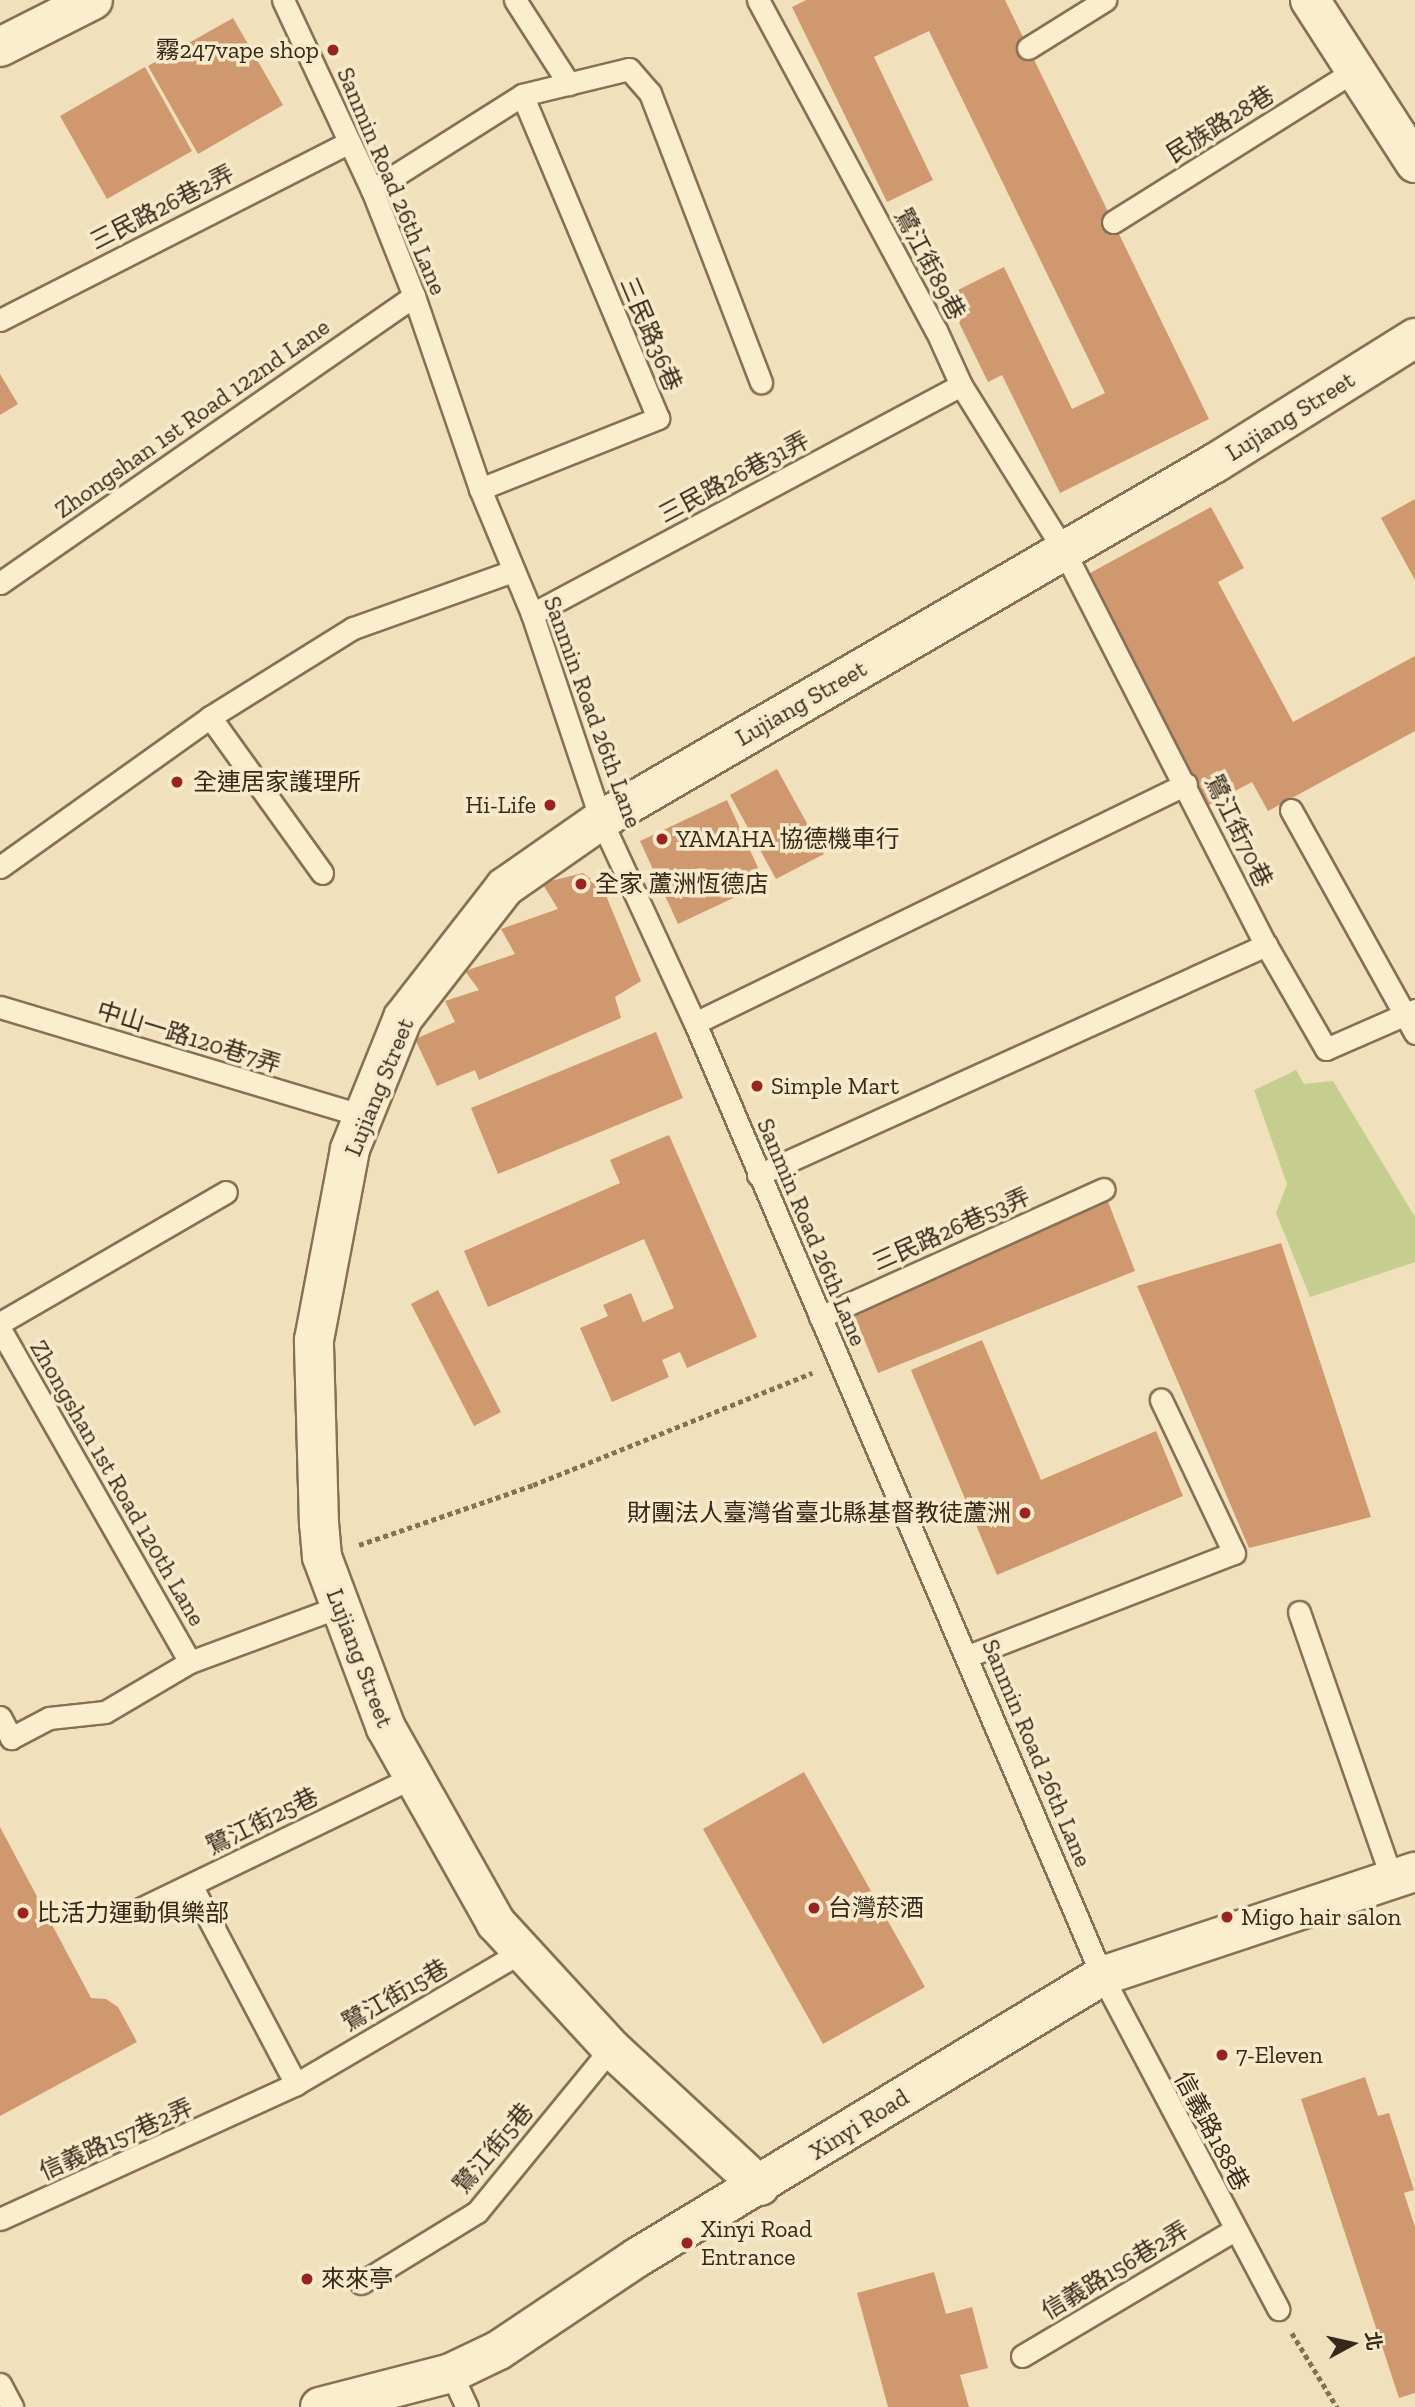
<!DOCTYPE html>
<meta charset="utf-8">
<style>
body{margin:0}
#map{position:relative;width:1415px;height:2407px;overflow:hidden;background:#f0e0bb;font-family:"Zilla Slab","Noto Sans TC",serif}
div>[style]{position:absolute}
.green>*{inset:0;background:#c6ce8f}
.building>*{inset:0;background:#d0986f}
.path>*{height:4.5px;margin-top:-2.25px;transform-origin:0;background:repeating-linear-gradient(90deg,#877054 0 5px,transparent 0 8.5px)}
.roads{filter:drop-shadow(2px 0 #877054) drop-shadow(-2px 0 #877054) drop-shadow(0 2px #877054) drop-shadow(0 -2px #877054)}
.service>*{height:21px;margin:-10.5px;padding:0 10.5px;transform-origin:10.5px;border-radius:10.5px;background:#faeece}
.minor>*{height:38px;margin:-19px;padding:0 19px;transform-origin:19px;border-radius:19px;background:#faeece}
.tertiary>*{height:38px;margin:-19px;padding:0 19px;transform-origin:19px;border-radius:19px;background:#faeece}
.secondary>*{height:38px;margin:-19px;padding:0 19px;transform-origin:19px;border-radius:19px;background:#faeece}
.dots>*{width:19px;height:19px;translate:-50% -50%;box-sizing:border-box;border:4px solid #f7eacb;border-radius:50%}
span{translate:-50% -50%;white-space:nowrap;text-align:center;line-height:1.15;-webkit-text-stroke:7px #f7eacb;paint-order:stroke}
.poi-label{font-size:24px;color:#36281a}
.right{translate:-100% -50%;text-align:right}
.left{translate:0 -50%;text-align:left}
.street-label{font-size:24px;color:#36281a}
.north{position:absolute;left:1317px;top:2309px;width:70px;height:70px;-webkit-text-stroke:5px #f7eacb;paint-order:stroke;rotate:82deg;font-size:19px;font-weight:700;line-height:28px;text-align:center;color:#36281a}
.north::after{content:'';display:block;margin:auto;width:24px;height:32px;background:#36281a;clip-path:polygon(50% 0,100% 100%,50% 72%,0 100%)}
</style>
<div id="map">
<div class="green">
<div style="clip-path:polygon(1296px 1070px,1304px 1084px,1333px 1081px,1415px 1217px,1415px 1262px,1310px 1297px,1276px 1213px,1287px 1184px,1254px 1090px)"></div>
</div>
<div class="building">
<div style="clip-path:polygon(806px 0,1005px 0,1209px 419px,1060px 493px,1002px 375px,988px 382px,946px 296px,1004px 267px,1072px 409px,1105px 393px,929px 31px,874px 57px,933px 180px,887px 202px,792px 7px)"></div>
<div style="clip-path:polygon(233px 18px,283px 105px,198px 154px,148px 66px)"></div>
<div style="clip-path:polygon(145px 67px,192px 151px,107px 199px,60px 116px)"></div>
<div style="clip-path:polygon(0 374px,18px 404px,0 415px)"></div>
<div style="clip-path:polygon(1415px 499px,1415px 580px,1381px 518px)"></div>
<div style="clip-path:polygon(1211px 507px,1244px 568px,1218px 582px,1293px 722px,1415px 656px,1415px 731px,1268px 811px,1252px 782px,1205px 807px,1081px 578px)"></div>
<div style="clip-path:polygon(777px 769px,824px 854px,776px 879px,730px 795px)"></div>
<div style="clip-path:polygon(727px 800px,765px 883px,678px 924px,640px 841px)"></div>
<div style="clip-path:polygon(583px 873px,603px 888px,641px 981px,615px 997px,621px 1018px,479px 1080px,475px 1070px,437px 1086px,415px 1039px,455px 1022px,445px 1001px,479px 990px,465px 971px,515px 954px,501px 929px,558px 909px,542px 883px)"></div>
<div style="clip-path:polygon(656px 1032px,683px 1098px,498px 1174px,471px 1108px)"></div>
<div style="clip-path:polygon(669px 1135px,757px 1337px,687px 1368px,680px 1352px,662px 1360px,669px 1377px,612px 1402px,580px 1328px,608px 1316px,603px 1305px,631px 1293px,643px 1322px,674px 1308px,644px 1239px,488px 1307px,464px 1251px,620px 1183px,610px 1160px)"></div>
<div style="clip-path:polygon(1107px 1199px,1135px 1271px,878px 1373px,849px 1302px)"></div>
<div style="clip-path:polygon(1281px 1243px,1371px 1517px,1249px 1548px,1137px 1286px)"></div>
<div style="clip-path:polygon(438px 1290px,501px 1412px,474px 1426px,411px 1304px)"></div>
<div style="clip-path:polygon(982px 1340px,1041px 1480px,1156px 1431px,1183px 1496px,997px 1575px,911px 1370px)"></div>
<div style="clip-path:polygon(804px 1772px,925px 1987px,823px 2044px,703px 1829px)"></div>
<div style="clip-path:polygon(0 1827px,91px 1998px,106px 1999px,118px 2007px,137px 2042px,0 2116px)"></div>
<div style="clip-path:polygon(1365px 2077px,1378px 2116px,1389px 2113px,1414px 2190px,1404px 2193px,1415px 2227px,1415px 2393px,1399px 2398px,1301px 2099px)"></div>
<div style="clip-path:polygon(934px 2272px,946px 2314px,972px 2307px,988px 2368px,960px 2375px,969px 2407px,888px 2407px,857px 2293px)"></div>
</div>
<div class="path">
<div style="left:359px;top:1545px;width:184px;rotate:-19deg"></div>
<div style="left:533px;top:1485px;width:301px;rotate:-21.9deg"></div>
<div style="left:1292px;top:2333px;width:87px;rotate:58.7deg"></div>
</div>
<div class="roads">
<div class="service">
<div style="left:283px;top:0;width:210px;rotate:64.9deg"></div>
<div style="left:372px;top:190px;width:114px;rotate:68.4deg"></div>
<div style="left:414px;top:296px;width:204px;rotate:71.1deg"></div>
<div style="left:480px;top:489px;width:135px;rotate:67.4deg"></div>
<div style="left:532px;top:614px;width:217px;rotate:71.5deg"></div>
<div style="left:601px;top:820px;width:224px;rotate:65.2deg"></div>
<div style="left:695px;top:1023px;width:1036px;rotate:66.87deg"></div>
<div style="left:1102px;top:1976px;width:377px;rotate:62.1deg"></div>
<div style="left:515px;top:0;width:100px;rotate:57.3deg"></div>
<div style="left:758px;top:0;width:375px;rotate:61.7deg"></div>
<div style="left:936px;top:330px;width:60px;rotate:65.6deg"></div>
<div style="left:961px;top:385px;width:193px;rotate:58.1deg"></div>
<div style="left:1063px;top:549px;width:445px;rotate:62.9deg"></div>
<div style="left:1266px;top:945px;width:120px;rotate:60deg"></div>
<div style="left:1326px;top:1049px;width:97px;rotate:-23.7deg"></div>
<div style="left:1028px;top:48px;width:91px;rotate:-31.9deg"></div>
<div style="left:372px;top:190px;width:178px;rotate:-32.3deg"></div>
<div style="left:522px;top:95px;width:110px;rotate:-13.7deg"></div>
<div style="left:629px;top:69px;width:32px;rotate:49deg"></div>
<div style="left:650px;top:93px;width:310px;rotate:69deg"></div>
<div style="left:1113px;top:222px;width:286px;rotate:-32.1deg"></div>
<div style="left:0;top:320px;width:392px;rotate:-27deg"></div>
<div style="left:480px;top:489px;width:192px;rotate:-21.7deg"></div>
<div style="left:658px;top:418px;width:350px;rotate:-112.8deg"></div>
<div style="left:0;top:583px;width:504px;rotate:-34.73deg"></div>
<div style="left:532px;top:614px;width:486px;rotate:-28.1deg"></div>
<div style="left:210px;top:717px;width:192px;rotate:54.3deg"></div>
<div style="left:1291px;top:810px;width:255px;rotate:60.9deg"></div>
<div style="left:0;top:867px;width:258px;rotate:-35.5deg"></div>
<div style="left:210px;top:717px;width:168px;rotate:-31.9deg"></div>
<div style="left:353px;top:628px;width:170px;rotate:-19.6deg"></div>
<div style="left:0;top:1007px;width:379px;rotate:16.7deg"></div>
<div style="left:695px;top:1023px;width:546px;rotate:-25.96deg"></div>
<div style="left:758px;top:1175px;width:558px;rotate:-24.36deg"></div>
<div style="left:820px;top:1317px;width:311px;rotate:-24.3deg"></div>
<div style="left:0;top:1323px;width:261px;rotate:-30.1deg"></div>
<div style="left:0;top:1329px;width:383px;rotate:60.3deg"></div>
<div style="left:1299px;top:1612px;width:283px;rotate:70.8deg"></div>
<div style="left:968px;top:1656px;width:285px;rotate:-21.2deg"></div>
<div style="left:1234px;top:1553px;width:170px;rotate:-115.5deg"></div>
<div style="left:0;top:1717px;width:24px;rotate:62deg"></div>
<div style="left:11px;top:1738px;width:43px;rotate:-27.8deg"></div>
<div style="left:49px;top:1718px;width:56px;rotate:-6.1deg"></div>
<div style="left:105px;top:1712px;width:99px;rotate:-30.5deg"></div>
<div style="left:190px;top:1662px;width:159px;rotate:-20.3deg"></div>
<div style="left:191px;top:1885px;width:225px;rotate:62.2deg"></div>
<div style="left:134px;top:1912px;width:310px;rotate:-25.8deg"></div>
<div style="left:0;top:2219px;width:325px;rotate:-24.5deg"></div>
<div style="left:296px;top:2084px;width:261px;rotate:-30.4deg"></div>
<div style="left:361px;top:2283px;width:136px;rotate:-31.5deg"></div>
<div style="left:477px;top:2212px;width:212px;rotate:-50.7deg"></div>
<div style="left:1022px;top:2356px;width:247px;rotate:-30.7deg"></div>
<div style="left:451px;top:2373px;width:38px;rotate:65deg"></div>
<div style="left:0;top:2384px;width:26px;rotate:62deg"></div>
</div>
<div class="minor">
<div style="left:760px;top:2186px;width:203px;rotate:-137.2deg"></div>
<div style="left:611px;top:2048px;width:170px;rotate:-132.6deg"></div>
<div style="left:496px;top:1923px;width:224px;rotate:-119.4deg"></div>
<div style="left:386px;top:1728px;width:183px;rotate:-110.5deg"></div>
<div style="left:322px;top:1557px;width:33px;rotate:-95deg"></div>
<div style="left:319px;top:1524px;width:184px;rotate:-91.6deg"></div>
<div style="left:314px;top:1340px;width:194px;rotate:-79.3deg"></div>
<div style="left:350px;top:1149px;width:141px;rotate:-68deg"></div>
<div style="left:403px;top:1018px;width:166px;rotate:-52.1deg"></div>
<div style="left:505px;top:887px;width:117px;rotate:-34.9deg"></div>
<div style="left:601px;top:820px;width:710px;rotate:-30.18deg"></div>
<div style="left:1215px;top:463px;width:236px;rotate:-32deg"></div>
</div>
<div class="tertiary">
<div style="left:1310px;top:0;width:194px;rotate:57.2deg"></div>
<div style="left:320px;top:2407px;width:135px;rotate:-14.5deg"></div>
<div style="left:451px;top:2373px;width:53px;rotate:-25.6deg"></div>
<div style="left:499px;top:2350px;width:167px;rotate:-33.8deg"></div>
<div style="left:638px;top:2257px;width:542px;rotate:-31.2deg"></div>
<div style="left:1102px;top:1976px;width:330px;rotate:-18.4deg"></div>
</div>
<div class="secondary">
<div style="left:0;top:47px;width:104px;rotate:-26.8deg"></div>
</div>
</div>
<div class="dots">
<div style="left:333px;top:50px;background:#922"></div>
<div style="left:177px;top:782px;background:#922"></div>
<div style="left:550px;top:805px;background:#922"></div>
<div style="left:662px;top:839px;background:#922"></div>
<div style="left:581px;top:884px;background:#922"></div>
<div style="left:757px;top:1086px;background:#922"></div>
<div style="left:1025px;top:1513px;background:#922"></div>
<div style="left:814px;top:1908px;background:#922"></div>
<div style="left:23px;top:1913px;background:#922"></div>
<div style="left:1227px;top:1917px;background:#922"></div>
<div style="left:1222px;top:2055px;background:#922"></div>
<div style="left:687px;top:2243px;background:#922"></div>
<div style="left:307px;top:2279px;background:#922"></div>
</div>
<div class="poi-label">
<span class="right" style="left:319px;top:50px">霧247vape shop</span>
<span class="left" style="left:193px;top:782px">全連居家護理所</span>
<span class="right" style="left:536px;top:805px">Hi-Life</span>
<span class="left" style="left:676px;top:839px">YAMAHA 協德機車行</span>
<span class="left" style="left:595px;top:884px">全家 蘆洲恆德店</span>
<span class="left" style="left:771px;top:1086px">Simple Mart</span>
<span class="right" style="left:1011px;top:1513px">財團法人臺灣省臺北縣基督教徒蘆洲</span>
<span class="left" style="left:828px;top:1908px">台灣菸酒</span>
<span class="left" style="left:37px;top:1913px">比活力運動俱樂部</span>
<span class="left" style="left:1241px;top:1917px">Migo hair salon</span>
<span class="left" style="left:1236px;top:2055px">7-Eleven</span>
<span class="left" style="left:701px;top:2243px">Xinyi Road<br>Entrance</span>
<span class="left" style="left:321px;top:2279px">來來亭</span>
</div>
<div class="street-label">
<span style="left:1220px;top:124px;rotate:-32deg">民族路28巷</span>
<span style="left:392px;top:181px;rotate:67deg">Sanmin Road 26th Lane</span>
<span style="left:162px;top:207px;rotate:-27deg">三民路26巷2弄</span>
<span style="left:930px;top:264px;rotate:62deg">鷺江街89巷</span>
<span style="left:651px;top:334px;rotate:67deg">三民路36巷</span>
<span style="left:1290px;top:416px;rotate:-32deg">Lujiang Street</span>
<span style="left:192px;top:418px;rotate:-35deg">Zhongshan 1st Road 122nd Lane</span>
<span style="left:734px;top:477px;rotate:-28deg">三民路26巷31弄</span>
<span style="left:801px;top:703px;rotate:-30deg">Lujiang Street</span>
<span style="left:593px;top:712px;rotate:70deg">Sanmin Road 26th Lane</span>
<span style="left:1239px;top:831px;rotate:64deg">鷺江街70巷</span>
<span style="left:189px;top:1037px;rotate:17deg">中山一路120巷7弄</span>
<span style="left:379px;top:1087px;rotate:-68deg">Lujiang Street</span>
<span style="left:951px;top:1229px;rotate:-24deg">三民路26巷53弄</span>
<span style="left:812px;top:1232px;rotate:67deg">Sanmin Road 26th Lane</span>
<span style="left:118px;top:1483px;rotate:60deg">Zhongshan 1st Road 120th Lane</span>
<span style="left:360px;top:1658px;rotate:69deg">Lujiang Street</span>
<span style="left:1037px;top:1753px;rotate:67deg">Sanmin Road 26th Lane</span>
<span style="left:262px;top:1821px;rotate:-26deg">鷺江街25巷</span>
<span style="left:395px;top:1995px;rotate:-30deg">鷺江街15巷</span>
<span style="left:859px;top:2124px;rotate:-32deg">Xinyi Road</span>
<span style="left:1212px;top:2131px;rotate:62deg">信義路188巷</span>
<span style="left:116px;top:2139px;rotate:-24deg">信義路157巷2弄</span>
<span style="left:493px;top:2148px;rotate:-50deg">鷺江街5巷</span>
<span style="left:1115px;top:2270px;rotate:-31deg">信義路156巷2弄</span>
</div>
<div class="north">北</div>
</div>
